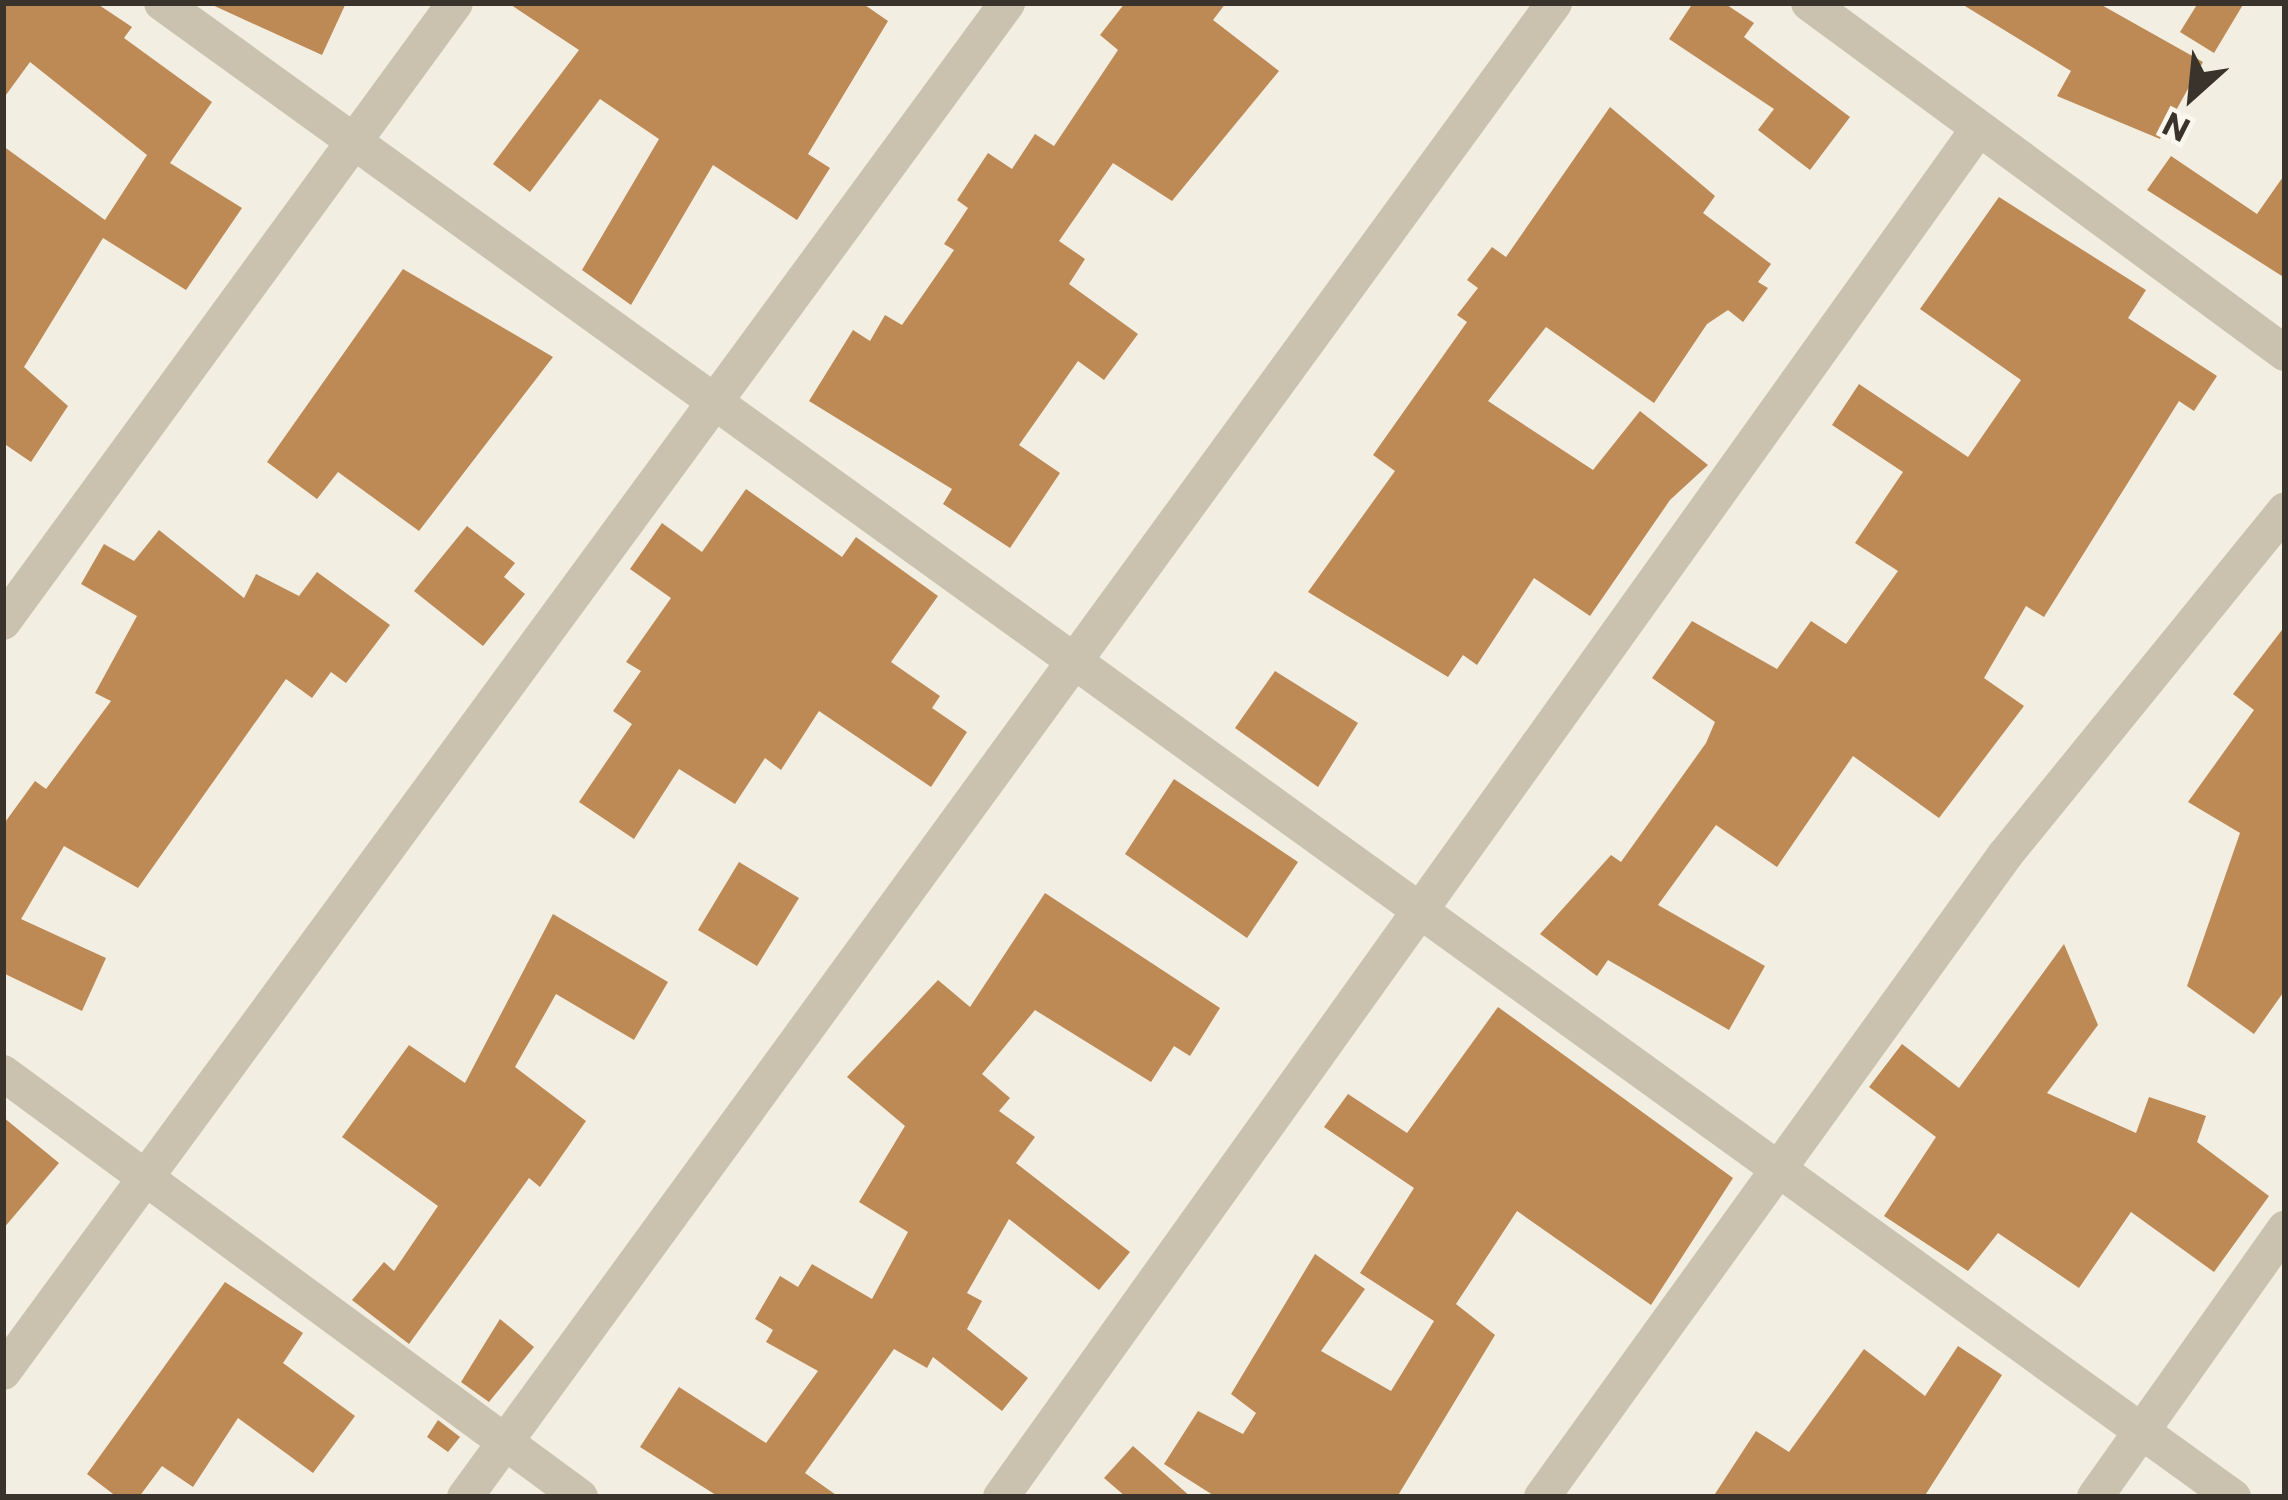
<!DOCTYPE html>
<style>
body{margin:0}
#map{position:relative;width:2288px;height:1500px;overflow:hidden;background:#f2efe2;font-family:Commissioner,sans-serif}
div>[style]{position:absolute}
.building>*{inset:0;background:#bd8955}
.street>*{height:36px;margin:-18px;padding:0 18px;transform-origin:18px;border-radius:18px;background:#cac2ae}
span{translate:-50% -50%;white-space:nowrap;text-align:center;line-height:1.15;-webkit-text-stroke:12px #faf7ee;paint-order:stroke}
.frame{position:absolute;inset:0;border:6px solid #39332c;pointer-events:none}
.north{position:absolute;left:2132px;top:36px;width:120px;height:120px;-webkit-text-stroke:9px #faf7ee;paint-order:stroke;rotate:207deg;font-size:33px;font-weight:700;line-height:48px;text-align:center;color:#39332c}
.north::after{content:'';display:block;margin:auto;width:42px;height:54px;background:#39332c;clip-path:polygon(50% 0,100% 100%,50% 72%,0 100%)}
</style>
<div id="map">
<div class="building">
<div style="clip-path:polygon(3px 3px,96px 3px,132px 27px,124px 38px,212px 102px,170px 163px,242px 208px,186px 290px,103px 238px,24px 367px,68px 406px,31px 462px,3px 443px,3px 146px,105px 220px,147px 155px,30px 62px,3px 99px)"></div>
<div style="clip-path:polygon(208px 3px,346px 3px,322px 55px)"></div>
<div style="clip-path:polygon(508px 3px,862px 3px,888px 21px,808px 154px,830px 168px,797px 220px,713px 165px,631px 305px,582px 270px,659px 139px,600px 99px,530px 192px,493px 164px,579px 50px)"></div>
<div style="clip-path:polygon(1125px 3px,1226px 3px,1213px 20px,1279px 71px,1172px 201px,1113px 163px,1059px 241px,1085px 259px,1069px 284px,1138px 334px,1104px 380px,1078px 361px,1019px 445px,1060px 473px,1010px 548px,943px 504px,952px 489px,809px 401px,853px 330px,870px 341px,885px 315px,902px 325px,954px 250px,944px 244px,968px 208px,957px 200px,988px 153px,1012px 169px,1035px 134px,1054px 146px,1118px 50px,1100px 35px)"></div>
<div style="clip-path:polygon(1693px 3px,1724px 3px,1754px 23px,1744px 37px,1850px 117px,1810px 170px,1758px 130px,1774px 109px,1669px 39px)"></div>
<div style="clip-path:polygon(1960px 3px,2098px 3px,2203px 62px,2160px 139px,2057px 96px,2071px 71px)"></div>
<div style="clip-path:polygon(2198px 3px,2244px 3px,2214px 53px,2180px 32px)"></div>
<div style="clip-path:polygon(1610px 107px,1715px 196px,1703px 213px,1771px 264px,1758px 282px,1768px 288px,1743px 322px,1728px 310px,1707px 324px,1654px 403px,1546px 327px,1488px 401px,1593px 470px,1640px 411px,1708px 465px,1670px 500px,1590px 616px,1534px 578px,1477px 665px,1463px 655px,1448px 677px,1308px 592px,1395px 471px,1373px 455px,1467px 322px,1457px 315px,1478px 288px,1467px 280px,1492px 247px,1506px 257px)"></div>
<div style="clip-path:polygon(2171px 156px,2257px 214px,2285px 174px,2285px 278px,2147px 190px)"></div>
<div style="clip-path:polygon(1999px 197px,2146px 290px,2128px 318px,2217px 376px,2194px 411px,2179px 401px,2044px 617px,2026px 606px,1984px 678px,2024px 706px,1939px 818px,1853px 756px,1777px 867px,1716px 825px,1658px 905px,1765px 966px,1729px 1030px,1608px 960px,1597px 976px,1540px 934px,1611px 855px,1621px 862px,1706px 743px,1715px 722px,1652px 678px,1692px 621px,1777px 669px,1811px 621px,1846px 644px,1898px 571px,1855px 543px,1903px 472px,1832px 425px,1859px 384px,1968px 457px,2021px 380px,1920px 309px)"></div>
<div style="clip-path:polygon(403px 269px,553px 357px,419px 531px,338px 472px,317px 499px,267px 462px)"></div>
<div style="clip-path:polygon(746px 489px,842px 557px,856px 537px,938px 596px,891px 662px,940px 696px,932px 708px,967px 732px,931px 787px,819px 711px,781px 770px,765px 758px,735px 804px,679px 769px,634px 839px,579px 802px,632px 724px,613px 711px,641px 671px,626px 662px,671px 598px,630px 569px,662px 523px,702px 552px)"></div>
<div style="clip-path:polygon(467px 526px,515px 563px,504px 577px,525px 594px,483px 646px,414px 591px)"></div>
<div style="clip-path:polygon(159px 530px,244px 598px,256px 574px,299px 596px,317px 572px,390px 625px,346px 683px,331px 672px,312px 698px,286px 679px,138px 888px,64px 846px,21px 919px,106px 958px,82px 1011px,3px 973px,3px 825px,35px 781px,46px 789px,111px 701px,95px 693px,137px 616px,81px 584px,104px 544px,134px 561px)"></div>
<div style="clip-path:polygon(2285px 626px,2285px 990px,2254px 1034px,2187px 986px,2240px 833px,2188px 802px,2254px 710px,2233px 694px)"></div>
<div style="clip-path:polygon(1275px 671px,1358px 723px,1318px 787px,1235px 728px)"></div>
<div style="clip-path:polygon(1174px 779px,1298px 862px,1247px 938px,1125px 854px)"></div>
<div style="clip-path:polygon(739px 862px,799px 898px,757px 966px,698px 930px)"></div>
<div style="clip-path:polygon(1045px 893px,1220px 1008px,1190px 1056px,1174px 1046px,1151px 1082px,1035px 1010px,982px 1074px,1010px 1098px,999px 1111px,1035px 1137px,1016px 1163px,1130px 1252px,1099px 1290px,1009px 1219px,967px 1293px,982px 1301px,967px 1329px,1028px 1378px,1002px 1411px,933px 1357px,927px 1368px,894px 1349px,805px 1473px,839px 1497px,719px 1497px,640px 1447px,679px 1387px,766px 1443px,818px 1371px,766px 1342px,773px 1330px,755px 1319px,780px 1276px,798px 1287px,812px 1264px,872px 1299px,908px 1232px,859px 1202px,905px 1126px,847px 1077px,938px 980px,970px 1007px)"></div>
<div style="clip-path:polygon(553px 914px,668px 982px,634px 1040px,556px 994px,515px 1067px,586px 1121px,540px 1187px,529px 1178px,409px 1344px,352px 1300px,384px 1262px,394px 1271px,438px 1206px,342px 1137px,409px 1045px,465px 1083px)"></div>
<div style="clip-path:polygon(2064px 944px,2098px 1025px,2047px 1093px,2136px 1133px,2149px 1097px,2206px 1116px,2197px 1142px,2269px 1196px,2214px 1272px,2131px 1212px,2079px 1288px,1998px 1233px,1968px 1271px,1884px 1216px,1936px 1137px,1869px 1087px,1902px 1044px,1959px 1088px)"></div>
<div style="clip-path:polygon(1498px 1007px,1733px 1178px,1651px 1305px,1517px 1211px,1456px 1304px,1495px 1335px,1397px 1497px,1216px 1497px,1164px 1464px,1198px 1411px,1243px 1434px,1256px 1413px,1231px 1394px,1315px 1254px,1365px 1289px,1321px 1351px,1391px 1391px,1434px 1321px,1360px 1273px,1414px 1188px,1324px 1127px,1348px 1094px,1407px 1133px)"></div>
<div style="clip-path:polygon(3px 1117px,59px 1163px,3px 1229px)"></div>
<div style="clip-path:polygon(225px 1282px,303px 1333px,283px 1363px,355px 1416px,313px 1473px,238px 1418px,193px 1487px,162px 1466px,139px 1497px,117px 1497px,87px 1474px)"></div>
<div style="clip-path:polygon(500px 1319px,534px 1347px,489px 1402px,461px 1382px)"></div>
<div style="clip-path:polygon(1958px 1346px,2002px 1375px,1924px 1497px,1713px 1497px,1756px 1431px,1789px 1452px,1864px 1349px,1925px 1396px)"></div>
<div style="clip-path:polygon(438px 1420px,460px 1437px,448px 1452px,427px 1437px)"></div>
<div style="clip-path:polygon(1133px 1446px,1191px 1497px,1126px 1497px,1104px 1478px)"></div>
</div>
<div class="street">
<div style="left:162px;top:3px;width:2554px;rotate:35.81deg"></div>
<div style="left:1809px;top:3px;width:591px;rotate:36.33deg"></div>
<div style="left:3px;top:622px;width:766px;rotate:-53.86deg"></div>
<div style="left:3px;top:1073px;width:716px;rotate:36.31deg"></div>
<div style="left:3px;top:1372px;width:1698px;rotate:-53.74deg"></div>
<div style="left:465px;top:1497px;width:1849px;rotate:-53.91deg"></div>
<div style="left:1001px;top:1497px;width:1682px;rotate:-54.46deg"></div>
<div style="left:1542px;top:1497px;width:792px;rotate:-54.2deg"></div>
<div style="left:2005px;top:855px;width:444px;rotate:-50.9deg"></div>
<div style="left:2095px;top:1497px;width:329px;rotate:-54.7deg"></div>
</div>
<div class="frame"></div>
<div class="north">N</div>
</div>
